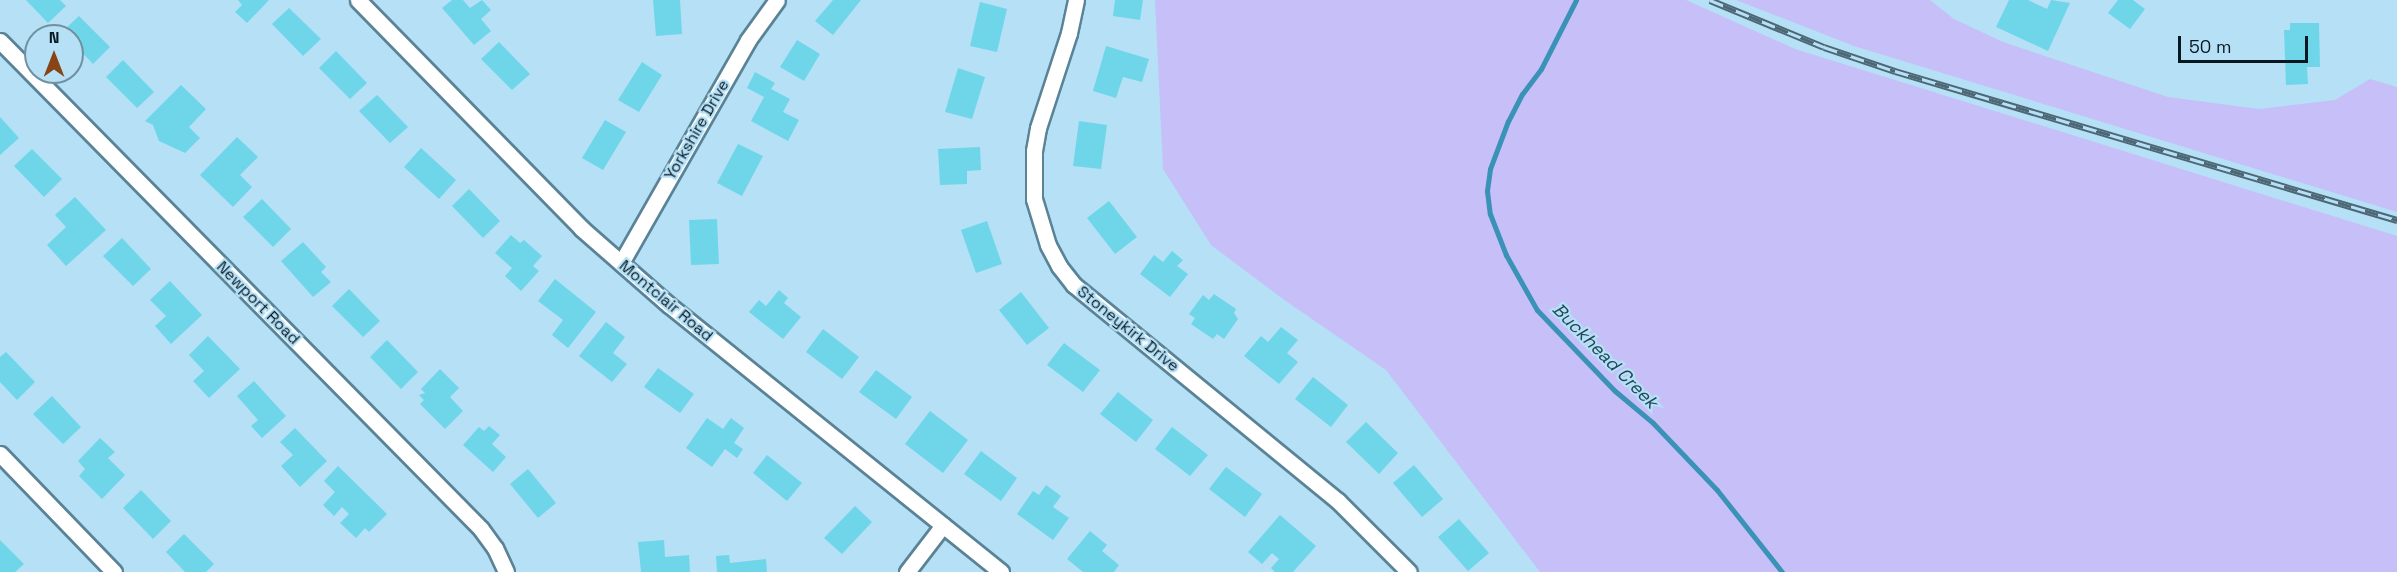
<!DOCTYPE html>
<style>
body{margin:0}
#map{position:relative;width:2397px;height:572px;overflow:hidden;background:#b5e0f6;font-family:"Space Grotesk",sans-serif}
div>[style]{position:absolute}
.green>*{inset:0;background:#c6bff8}
.stream>*{height:5px;margin:-2.5px;padding:0 2.5px;transform-origin:2.5px;border-radius:2.5px;background:#3a92b7}
.building>*{inset:0;background:#6ed6e8}
.roads{filter:drop-shadow(2px 0 #5a8396) drop-shadow(-2px 0 #5a8396) drop-shadow(0 2px #5a8396) drop-shadow(0 -2px #5a8396)}
.street>*{height:15px;margin:-7.5px;padding:0 7.5px;transform-origin:7.5px;border-radius:7.5px;background:#fff}
.rail>*{height:7px;margin-top:-3.5px;transform-origin:0;background:repeating-linear-gradient(90deg,#b5e0f6 0 14px,#4d6775 0 28px);box-sizing:border-box;border-block:2px solid #4d6775}
span{translate:-50% -50%;white-space:nowrap;text-align:center;line-height:1.15;-webkit-text-stroke:4.5px #b5e0f6;paint-order:stroke}
.street-label{font-size:16px;color:#081820}
.water-label{font-size:18px;color:#204657;font-style:italic}
.north{position:absolute;left:24px;top:24px;width:60px;height:60px;box-sizing:border-box;background:#b5e0f6;border:2px solid #7090a0;border-radius:50%;rotate:0deg;font-size:16px;font-weight:700;line-height:24px;text-align:center;color:#081820}
.north::after{content:'';display:block;margin:auto;width:21px;height:27px;background:#884417;clip-path:polygon(50% 0,100% 100%,50% 72%,0 100%)}
.scale{position:absolute;left:2178px;top:36px;width:130px;height:27px;box-sizing:border-box;border:3px solid #081820;border-top:0;padding-left:8px;font-size:18px;line-height:21px;white-space:nowrap;color:#081820;-webkit-text-stroke:4px #b5e0f6;paint-order:stroke}
</style>
<div id="map">
<div class="green">
<div style="clip-path:polygon(1155px 0,1686px 0,1795px 49px,2397px 236px,2397px 572px,1540px 572px,1386px 370px,1283px 299px,1211px 245px,1163px 169px)"></div>
<div style="clip-path:polygon(1736px 0,1930px 0,1954px 19px,2003px 42px,2168px 97px,2259px 109px,2335px 100px,2370px 79px,2397px 87px,2397px 212px,1854px 46px)"></div>
</div>
<div class="stream">
<div style="left:1576px;top:0;width:77px;rotate:116.9deg"></div>
<div style="left:1541px;top:69px;width:31px;rotate:127deg"></div>
<div style="left:1522px;top:94px;width:30px;rotate:117deg"></div>
<div style="left:1508px;top:121px;width:51px;rotate:110.6deg"></div>
<div style="left:1490px;top:169px;width:22px;rotate:98deg"></div>
<div style="left:1487px;top:191px;width:23px;rotate:83deg"></div>
<div style="left:1490px;top:214px;width:44px;rotate:68.7deg"></div>
<div style="left:1506px;top:255px;width:63px;rotate:60.6deg"></div>
<div style="left:1537px;top:310px;width:112px;rotate:46.1deg"></div>
<div style="left:1615px;top:391px;width:50px;rotate:40.1deg"></div>
<div style="left:1653px;top:423px;width:93px;rotate:46.3deg"></div>
<div style="left:1717px;top:490px;width:105px;rotate:51.6deg"></div>
</div>
<div class="building">
<div style="clip-path:polygon(26px 0,60px 0,66px 6px,48px 23px)"></div>
<div style="clip-path:polygon(238px 0,269px 0,247px 23px,235px 12px,242px 5px)"></div>
<div style="clip-path:polygon(452px 0,463px 0,470px 8px,482px 0,491px 10px,481px 19px,491px 31px,474px 45px,442px 8px)"></div>
<div style="clip-path:polygon(653px 0,680px 0,682px 34px,656px 36px)"></div>
<div style="clip-path:polygon(833px 0,861px 0,833px 35px,815px 21px)"></div>
<div style="clip-path:polygon(1115px 0,1143px 0,1140px 20px,1113px 16px)"></div>
<div style="clip-path:polygon(2009px 0,2028px 0,2047px 9px,2051px 0,2070px 3px,2048px 51px,1996px 27px)"></div>
<div style="clip-path:polygon(2118px 0,2133px 0,2145px 9px,2130px 29px,2108px 13px)"></div>
<div style="clip-path:polygon(980px 2px,1007px 9px,997px 52px,970px 46px)"></div>
<div style="clip-path:polygon(289px 8px,321px 39px,303px 56px,272px 24px)"></div>
<div style="clip-path:polygon(79px 16px,110px 47px,93px 64px,72px 42px,72px 36px,66px 36px,62px 32px)"></div>
<div style="clip-path:polygon(2290px 23px,2319px 23px,2320px 67px,2307px 67px,2308px 84px,2286px 85px,2284px 30px,2290px 30px)"></div>
<div style="clip-path:polygon(797px 40px,820px 54px,804px 81px,780px 67px)"></div>
<div style="clip-path:polygon(499px 42px,530px 74px,512px 90px,481px 59px)"></div>
<div style="clip-path:polygon(1106px 46px,1149px 59px,1142px 82px,1123px 77px,1116px 98px,1093px 91px)"></div>
<div style="clip-path:polygon(336px 51px,367px 83px,350px 99px,319px 68px)"></div>
<div style="clip-path:polygon(123px 60px,154px 92px,137px 108px,106px 77px)"></div>
<div style="clip-path:polygon(642px 62px,662px 75px,639px 112px,618px 100px)"></div>
<div style="clip-path:polygon(958px 68px,985px 77px,972px 119px,945px 112px)"></div>
<div style="clip-path:polygon(755px 72px,775px 83px,771px 89px,790px 99px,783px 112px,799px 120px,788px 141px,751px 121px,764px 97px,747px 88px)"></div>
<div style="clip-path:polygon(181px 85px,206px 109px,189px 127px,200px 138px,185px 153px,159px 141px,153px 125px,145px 121px)"></div>
<div style="clip-path:polygon(377px 95px,408px 127px,390px 143px,359px 111px)"></div>
<div style="clip-path:polygon(0 117px,19px 138px,0 155px)"></div>
<div style="clip-path:polygon(605px 120px,626px 132px,603px 170px,582px 158px)"></div>
<div style="clip-path:polygon(1079px 121px,1107px 125px,1101px 169px,1073px 166px)"></div>
<div style="clip-path:polygon(237px 137px,258px 157px,240px 175px,252px 187px,233px 207px,200px 175px)"></div>
<div style="clip-path:polygon(738px 144px,763px 156px,742px 196px,717px 183px)"></div>
<div style="clip-path:polygon(980px 147px,981px 170px,967px 171px,967px 184px,940px 185px,938px 149px)"></div>
<div style="clip-path:polygon(421px 148px,456px 180px,439px 199px,404px 167px)"></div>
<div style="clip-path:polygon(32px 149px,62px 179px,44px 197px,14px 166px)"></div>
<div style="clip-path:polygon(469px 189px,500px 221px,483px 238px,452px 206px)"></div>
<div style="clip-path:polygon(75px 197px,106px 230px,66px 266px,47px 245px,66px 227px,55px 215px)"></div>
<div style="clip-path:polygon(262px 199px,291px 229px,273px 247px,243px 217px)"></div>
<div style="clip-path:polygon(1109px 201px,1137px 237px,1115px 254px,1087px 218px)"></div>
<div style="clip-path:polygon(717px 219px,719px 264px,691px 265px,689px 220px)"></div>
<div style="clip-path:polygon(987px 221px,1002px 264px,976px 273px,961px 230px)"></div>
<div style="clip-path:polygon(511px 235px,520px 243px,524px 240px,542px 256px,533px 266px,539px 271px,521px 291px,505px 276px,512px 268px,495px 253px)"></div>
<div style="clip-path:polygon(122px 238px,151px 269px,133px 286px,103px 256px)"></div>
<div style="clip-path:polygon(303px 242px,326px 267px,321px 272px,331px 282px,313px 297px,281px 261px)"></div>
<div style="clip-path:polygon(1172px 251px,1183px 260px,1177px 266px,1188px 274px,1170px 297px,1140px 274px,1154px 255px,1163px 262px)"></div>
<div style="clip-path:polygon(555px 279px,596px 312px,568px 348px,552px 335px,563px 320px,538px 301px)"></div>
<div style="clip-path:polygon(170px 281px,202px 315px,171px 344px,155px 326px,166px 316px,150px 300px)"></div>
<div style="clip-path:polygon(349px 289px,380px 321px,363px 337px,332px 306px)"></div>
<div style="clip-path:polygon(779px 290px,788px 298px,784px 303px,801px 317px,783px 339px,749px 312px,759px 300px,766px 306px)"></div>
<div style="clip-path:polygon(1021px 292px,1049px 328px,1027px 345px,999px 310px)"></div>
<div style="clip-path:polygon(1214px 294px,1236px 309px,1234px 313px,1238px 319px,1224px 339px,1217px 334px,1213px 339px,1191px 324px,1195px 318px,1189px 314px,1203px 295px,1209px 300px)"></div>
<div style="clip-path:polygon(606px 322px,625px 337px,613px 353px,627px 364px,612px 382px,579px 356px)"></div>
<div style="clip-path:polygon(1281px 327px,1298px 340px,1287px 353px,1298px 362px,1279px 384px,1244px 356px,1261px 336px,1268px 342px)"></div>
<div style="clip-path:polygon(823px 329px,859px 357px,842px 379px,806px 352px)"></div>
<div style="clip-path:polygon(208px 336px,240px 369px,209px 398px,193px 381px,204px 371px,189px 355px)"></div>
<div style="clip-path:polygon(387px 340px,418px 372px,401px 389px,370px 357px)"></div>
<div style="clip-path:polygon(1064px 343px,1100px 370px,1083px 392px,1047px 365px)"></div>
<div style="clip-path:polygon(6px 352px,35px 382px,17px 400px,0 382px,0 357px)"></div>
<div style="clip-path:polygon(658px 368px,694px 394px,680px 413px,644px 387px)"></div>
<div style="clip-path:polygon(440px 369px,459px 388px,450px 397px,463px 411px,445px 429px,420px 404px,424px 400px,419px 395px,425px 393px,421px 389px)"></div>
<div style="clip-path:polygon(876px 370px,912px 397px,896px 419px,859px 392px)"></div>
<div style="clip-path:polygon(1313px 377px,1348px 405px,1331px 427px,1295px 399px)"></div>
<div style="clip-path:polygon(254px 381px,286px 416px,262px 438px,251px 426px,258px 420px,237px 396px)"></div>
<div style="clip-path:polygon(1118px 392px,1153px 420px,1136px 442px,1100px 414px)"></div>
<div style="clip-path:polygon(52px 396px,81px 427px,63px 444px,33px 414px)"></div>
<div style="clip-path:polygon(930px 411px,968px 440px,943px 473px,905px 444px)"></div>
<div style="clip-path:polygon(707px 418px,723px 429px,731px 418px,744px 428px,734px 443px,743px 449px,737px 458px,725px 449px,712px 467px,686px 448px)"></div>
<div style="clip-path:polygon(1366px 422px,1398px 453px,1379px 474px,1346px 442px)"></div>
<div style="clip-path:polygon(489px 426px,500px 435px,492px 444px,506px 457px,493px 472px,463px 445px,479px 427px,484px 431px)"></div>
<div style="clip-path:polygon(1172px 427px,1208px 455px,1190px 476px,1155px 449px)"></div>
<div style="clip-path:polygon(295px 428px,327px 461px,300px 487px,281px 466px,293px 455px,280px 442px)"></div>
<div style="clip-path:polygon(100px 438px,115px 452px,108px 458px,125px 475px,102px 499px,79px 476px,85px 469px,78px 461px)"></div>
<div style="clip-path:polygon(981px 451px,1017px 478px,1001px 501px,964px 474px)"></div>
<div style="clip-path:polygon(767px 455px,802px 483px,787px 501px,753px 473px)"></div>
<div style="clip-path:polygon(1414px 465px,1443px 499px,1422px 517px,1393px 483px)"></div>
<div style="clip-path:polygon(338px 466px,387px 514px,369px 532px,365px 528px,356px 538px,340px 523px,349px 514px,342px 507px,334px 516px,323px 505px,335px 492px,324px 481px)"></div>
<div style="clip-path:polygon(1226px 467px,1262px 494px,1245px 517px,1209px 489px)"></div>
<div style="clip-path:polygon(528px 469px,556px 503px,538px 518px,510px 484px)"></div>
<div style="clip-path:polygon(1046px 485px,1061px 496px,1053px 507px,1069px 518px,1053px 540px,1017px 514px,1033px 491px,1039px 495px)"></div>
<div style="clip-path:polygon(141px 490px,171px 521px,153px 539px,123px 508px)"></div>
<div style="clip-path:polygon(855px 506px,872px 522px,842px 554px,824px 538px)"></div>
<div style="clip-path:polygon(1280px 515px,1316px 546px,1293px 572px,1275px 572px,1271px 568px,1279px 559px,1272px 553px,1262px 564px,1248px 552px)"></div>
<div style="clip-path:polygon(1459px 519px,1489px 553px,1468px 571px,1438px 537px)"></div>
<div style="clip-path:polygon(1090px 531px,1107px 545px,1102px 551px,1119px 565px,1114px 572px,1083px 572px,1067px 559px)"></div>
<div style="clip-path:polygon(184px 534px,214px 564px,206px 572px,185px 572px,166px 552px)"></div>
<div style="clip-path:polygon(0 540px,24px 564px,15px 572px,0 572px)"></div>
<div style="clip-path:polygon(664px 540px,665px 557px,689px 555px,690px 572px,641px 572px,638px 542px)"></div>
<div style="clip-path:polygon(729px 555px,730px 563px,766px 559px,767px 572px,717px 572px,716px 556px)"></div>
</div>
<div class="roads">
<div class="street">
<div style="left:358px;top:0;width:319px;rotate:45.6deg"></div>
<div style="left:581px;top:228px;width:117px;rotate:41.2deg"></div>
<div style="left:669px;top:305px;width:426px;rotate:38.8deg"></div>
<div style="left:1076px;top:0;width:34px;rotate:102deg"></div>
<div style="left:1069px;top:33px;width:100px;rotate:108.1deg"></div>
<div style="left:1038px;top:128px;width:23px;rotate:100deg"></div>
<div style="left:1034px;top:151px;width:48px;rotate:90deg"></div>
<div style="left:1034px;top:199px;width:48px;rotate:73.1deg"></div>
<div style="left:1048px;top:245px;width:24px;rotate:62deg"></div>
<div style="left:1059px;top:266px;width:24px;rotate:52deg"></div>
<div style="left:1074px;top:285px;width:341px;rotate:39.3deg"></div>
<div style="left:1338px;top:501px;width:100px;rotate:45deg"></div>
<div style="left:0;top:41px;width:685px;rotate:45.41deg"></div>
<div style="left:481px;top:529px;width:24px;rotate:54deg"></div>
<div style="left:495px;top:548px;width:26px;rotate:65deg"></div>
<div style="left:621px;top:263px;width:257px;rotate:-60.3deg"></div>
<div style="left:748px;top:40px;width:49px;rotate:-54.1deg"></div>
<div style="left:0;top:454px;width:164px;rotate:46deg"></div>
<div style="left:907px;top:572px;width:59px;rotate:-52.5deg"></div>
</div>
</div>
<div class="rail">
<div style="left:1710px;top:0;width:123px;rotate:22.4deg"></div>
<div style="left:1824px;top:47px;width:75px;rotate:18.7deg"></div>
<div style="left:1895px;top:71px;width:524px;rotate:16.53deg"></div>
</div>
<div class="street-label">
<span style="left:697px;top:130px;rotate:-60deg">Yorkshire Drive</span>
<span style="left:666px;top:301px;rotate:40deg">Montclair Road</span>
<span style="left:258px;top:303px;rotate:45deg">Newport Road</span>
<span style="left:1128px;top:329px;rotate:39deg">Stoneykirk Drive</span>
</div>
<div class="water-label">
<span style="left:1605px;top:356px;rotate:45deg">Buckhead Creek</span>
</div>
<div class="north">N</div>
<div class="scale">50 m</div>
</div>
